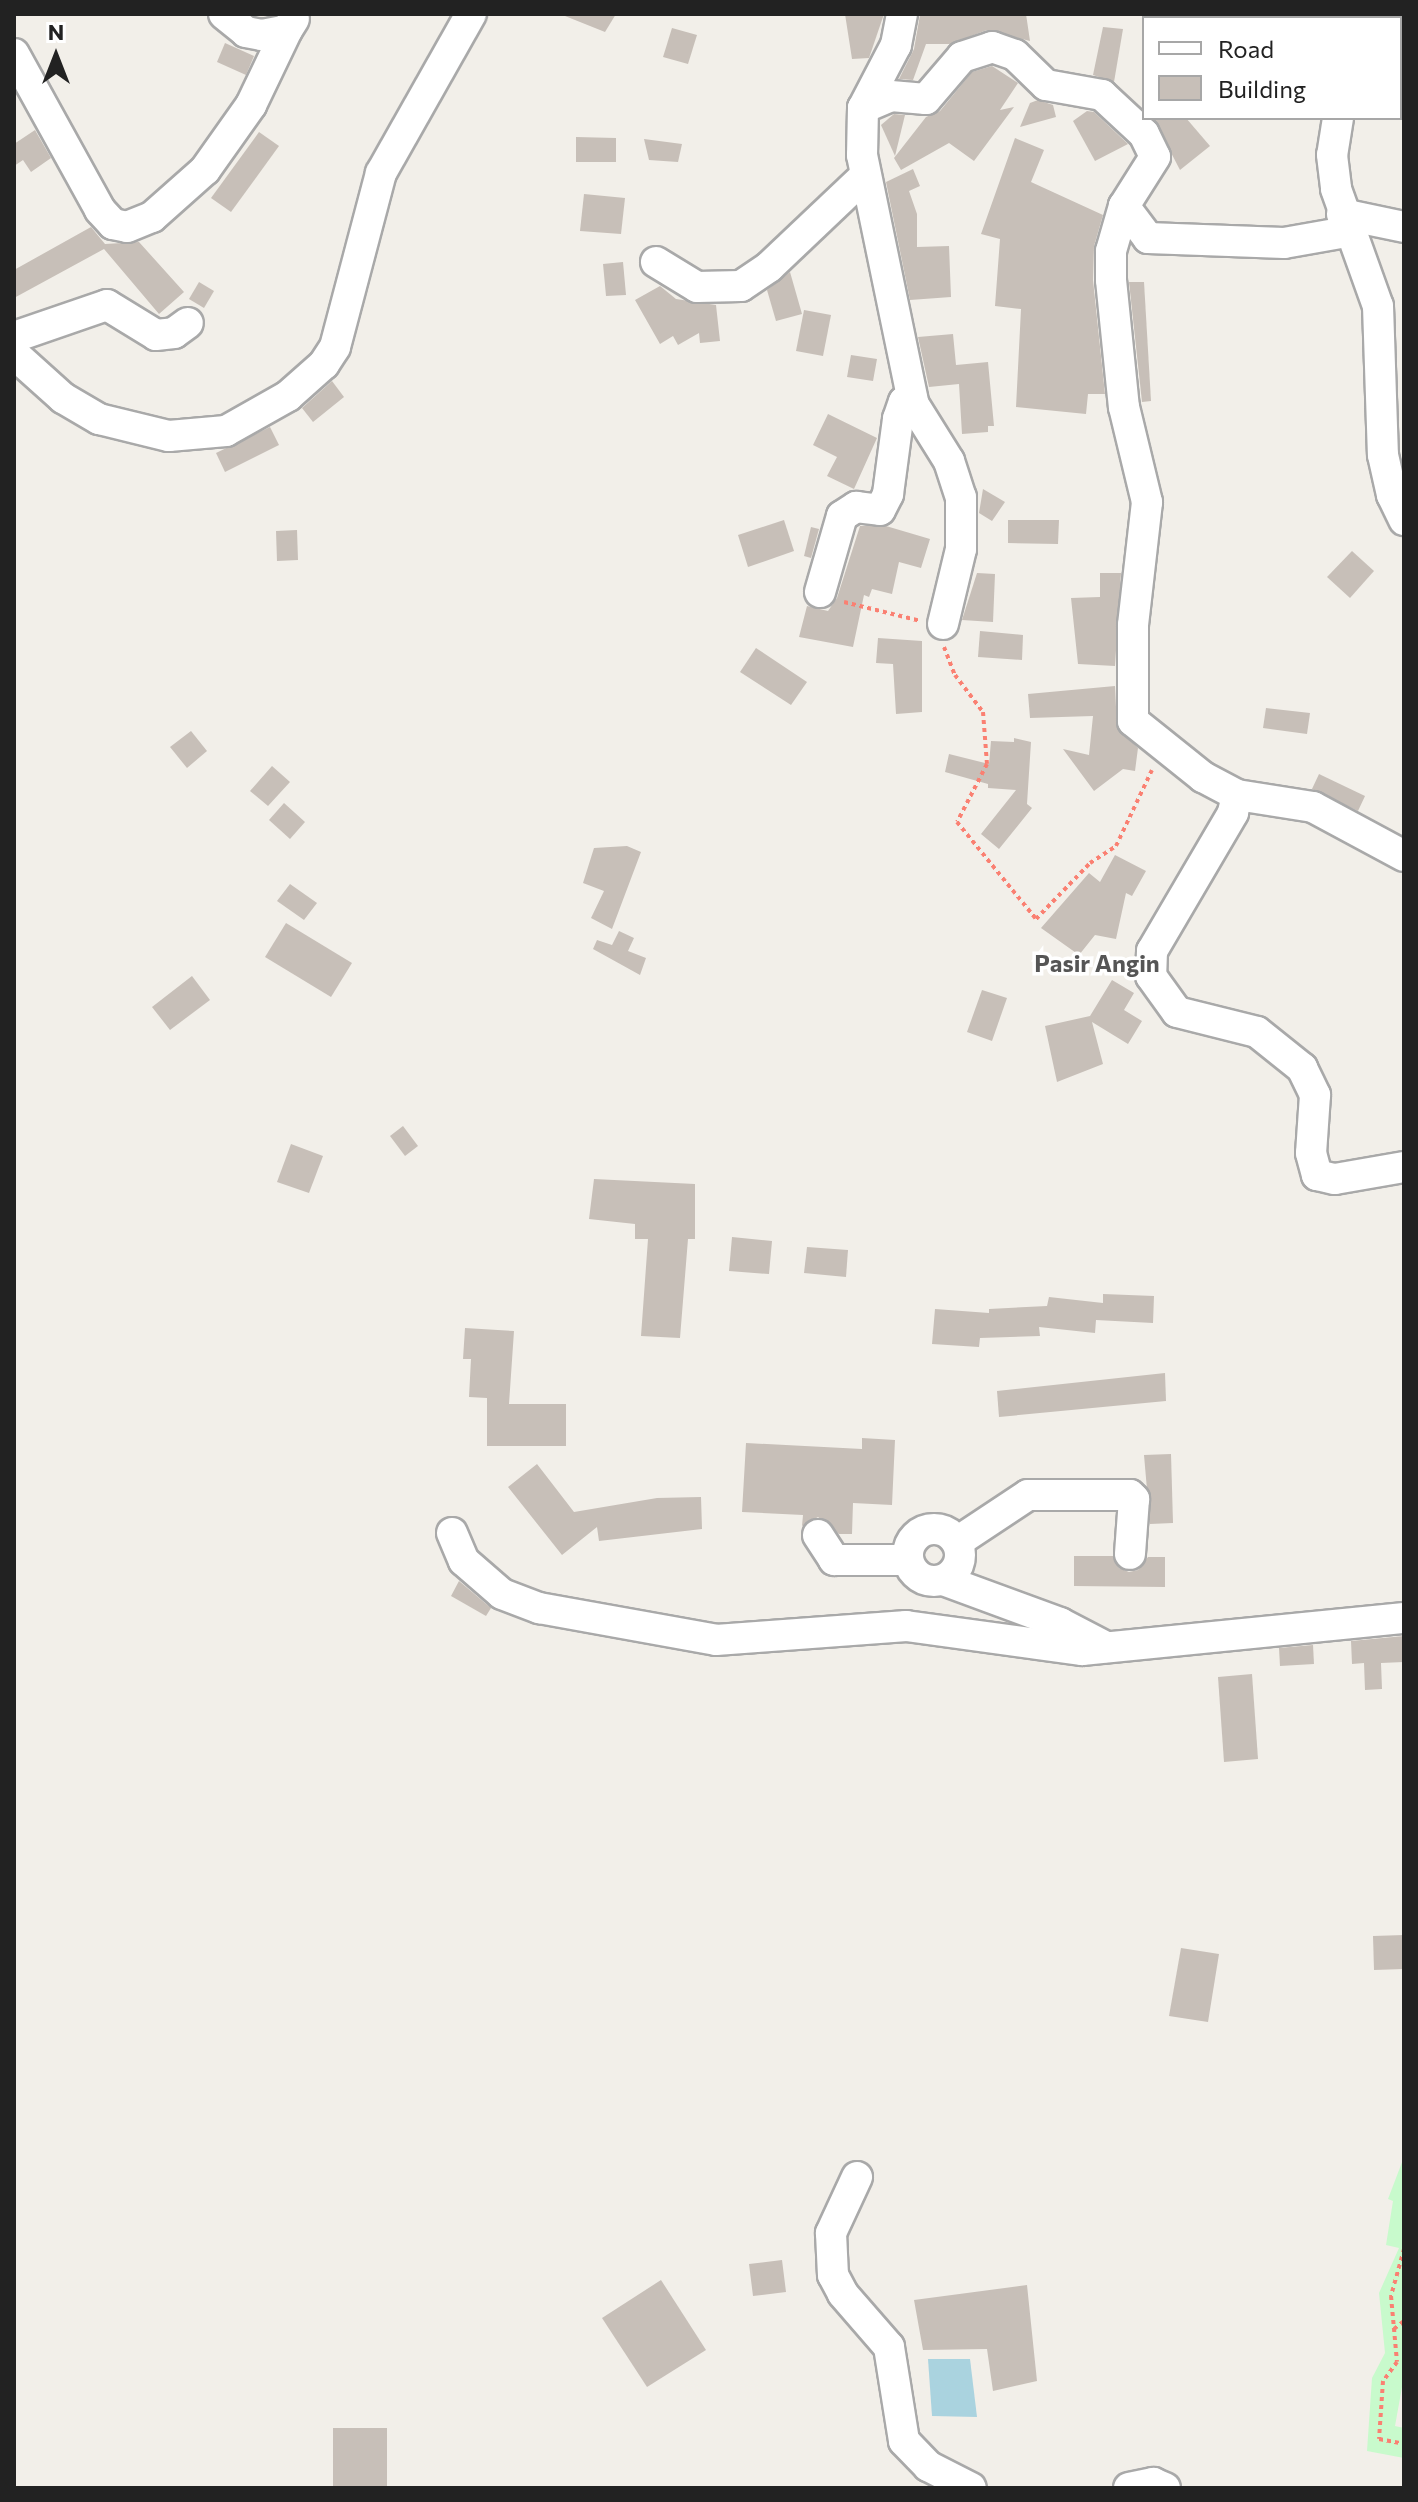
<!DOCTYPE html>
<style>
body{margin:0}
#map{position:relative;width:1418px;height:2502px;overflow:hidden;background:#f2efe9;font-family:Commissioner,sans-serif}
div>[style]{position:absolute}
.park>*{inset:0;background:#c8facc}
.water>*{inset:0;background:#aad3df}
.building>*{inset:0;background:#c7bfb8}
.path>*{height:4px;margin-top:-2px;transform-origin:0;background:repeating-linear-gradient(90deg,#fa8072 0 4px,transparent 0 8px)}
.roads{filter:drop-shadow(2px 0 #a9a9a9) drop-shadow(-2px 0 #a9a9a9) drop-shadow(0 2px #a9a9a9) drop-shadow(0 -2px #a9a9a9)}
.minor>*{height:30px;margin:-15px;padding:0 15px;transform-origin:15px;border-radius:15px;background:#fff}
.minor>.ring{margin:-15px;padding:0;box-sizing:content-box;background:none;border:30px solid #fff;border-radius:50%}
span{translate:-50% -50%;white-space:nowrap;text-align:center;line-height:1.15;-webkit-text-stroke:7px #fff;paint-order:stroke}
.quarter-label{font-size:24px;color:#555;font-weight:700}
.frame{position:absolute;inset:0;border:16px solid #222;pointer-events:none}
.legend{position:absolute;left:1142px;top:16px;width:260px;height:104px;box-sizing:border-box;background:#fff;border:2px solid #a7a7a7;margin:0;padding:10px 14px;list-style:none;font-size:24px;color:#222}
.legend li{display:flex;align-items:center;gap:16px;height:40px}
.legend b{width:40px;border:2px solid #a7a7a7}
.north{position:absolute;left:16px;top:16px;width:80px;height:80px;-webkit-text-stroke:6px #fff;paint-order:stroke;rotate:0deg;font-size:22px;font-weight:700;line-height:32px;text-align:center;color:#222}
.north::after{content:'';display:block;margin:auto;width:28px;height:36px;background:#222;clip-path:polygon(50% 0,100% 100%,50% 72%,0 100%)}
</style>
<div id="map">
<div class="park">
<div style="clip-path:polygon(1404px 2157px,1404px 2376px,1395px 2426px,1404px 2428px,1404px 2458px,1367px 2451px,1372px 2378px,1385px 2353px,1379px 2293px,1399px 2248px,1386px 2245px,1393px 2201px,1388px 2199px)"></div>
</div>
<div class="water">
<div style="clip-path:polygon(928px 2359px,970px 2359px,977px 2417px,932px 2416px)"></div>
</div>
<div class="building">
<div style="clip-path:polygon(560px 14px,616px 14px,605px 32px)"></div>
<div style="clip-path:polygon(845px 14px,884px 14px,869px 58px,852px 59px)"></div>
<div style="clip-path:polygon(957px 14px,1026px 14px,1030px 41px,987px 30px,950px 44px,926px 44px,913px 80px,899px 79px,914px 49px,920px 15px)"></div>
<div style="clip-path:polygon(1103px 27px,1123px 29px,1114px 82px,1093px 75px)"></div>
<div style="clip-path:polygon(672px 28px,697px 35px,688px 64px,663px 57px)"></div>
<div style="clip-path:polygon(225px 43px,254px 56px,246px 75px,217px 62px)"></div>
<div style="clip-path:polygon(992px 66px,1018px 83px,1000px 110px,1014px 107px,974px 161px,949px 143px,901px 170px,894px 158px,926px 117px,940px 111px,972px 72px)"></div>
<div style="clip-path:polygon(1038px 100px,1053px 105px,1056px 117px,1020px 127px,1030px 103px)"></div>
<div style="clip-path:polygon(1087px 111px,1094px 112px,1128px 144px,1095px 161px,1073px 121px)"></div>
<div style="clip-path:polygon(894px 114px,905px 115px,895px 156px,881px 125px)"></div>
<div style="clip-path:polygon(1153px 118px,1186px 118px,1210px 146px,1180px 170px)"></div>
<div style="clip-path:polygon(35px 130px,51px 158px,31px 172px,23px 160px,14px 166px,14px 144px)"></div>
<div style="clip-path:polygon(259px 132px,279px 146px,231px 212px,211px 198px)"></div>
<div style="clip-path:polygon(576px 137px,616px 138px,616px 162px,576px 162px)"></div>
<div style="clip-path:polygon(1015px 138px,1044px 150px,1031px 182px,1103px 215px,1094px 246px,1093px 280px,1105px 394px,1088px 394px,1086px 414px,1016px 407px,1021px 309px,995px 306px,1000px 239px,981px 234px)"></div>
<div style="clip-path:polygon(644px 139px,682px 144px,678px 162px,649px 160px)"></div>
<div style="clip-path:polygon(913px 169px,920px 186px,909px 191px,917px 214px,917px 247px,949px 246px,951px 297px,910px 300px,886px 182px)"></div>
<div style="clip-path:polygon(584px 194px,625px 198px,621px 234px,580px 231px)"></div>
<div style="clip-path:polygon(91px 227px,105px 244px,139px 242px,184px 292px,159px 314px,104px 249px,14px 298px,14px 270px)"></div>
<div style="clip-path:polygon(623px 262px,626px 295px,606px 296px,603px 264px)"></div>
<div style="clip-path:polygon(790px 272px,802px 314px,776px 321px,767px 290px)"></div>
<div style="clip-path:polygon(199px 282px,214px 291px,204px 308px,189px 299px)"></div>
<div style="clip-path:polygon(1129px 282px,1144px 282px,1151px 401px,1142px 402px)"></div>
<div style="clip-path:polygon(660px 286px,676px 299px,716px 305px,720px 341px,700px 343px,699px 333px,678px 345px,673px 336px,660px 344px,635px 300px)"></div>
<div style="clip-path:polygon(804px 310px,831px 315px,823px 356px,796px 351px)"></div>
<div style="clip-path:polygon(953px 334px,956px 365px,988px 362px,994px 426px,988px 426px,988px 432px,962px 434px,959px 384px,929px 387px,918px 337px)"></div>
<div style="clip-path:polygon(851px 355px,877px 359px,873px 381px,847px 377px)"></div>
<div style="clip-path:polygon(332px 381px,344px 397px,313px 422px,302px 408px)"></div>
<div style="clip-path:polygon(828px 414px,877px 438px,854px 489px,827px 476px,837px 457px,813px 445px)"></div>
<div style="clip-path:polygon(270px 427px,279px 445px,225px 472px,216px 453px)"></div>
<div style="clip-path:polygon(983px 489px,1005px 502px,992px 521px,979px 513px)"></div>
<div style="clip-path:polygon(784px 520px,794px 551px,748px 567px,738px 535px)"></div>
<div style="clip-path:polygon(1008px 520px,1059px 520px,1058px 544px,1008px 543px)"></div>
<div style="clip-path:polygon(860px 526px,886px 526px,930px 539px,921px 568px,899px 562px,892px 594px,872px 589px,869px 597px,864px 595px,853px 647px,799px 637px,807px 606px,828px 611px,837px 598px)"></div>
<div style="clip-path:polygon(811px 527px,819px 529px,811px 558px,804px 556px)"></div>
<div style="clip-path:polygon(297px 530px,298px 560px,277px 561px,276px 531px)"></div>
<div style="clip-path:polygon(1352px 551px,1374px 571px,1350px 598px,1327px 577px)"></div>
<div style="clip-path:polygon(977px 573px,995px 574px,993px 622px,962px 620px)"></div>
<div style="clip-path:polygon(1100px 573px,1121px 573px,1115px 666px,1078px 664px,1071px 598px,1100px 597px)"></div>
<div style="clip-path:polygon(980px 631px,1023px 635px,1022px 660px,978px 657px)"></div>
<div style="clip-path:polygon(878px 638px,922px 641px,922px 712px,896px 714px,893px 664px,876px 663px)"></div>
<div style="clip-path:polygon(756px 648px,807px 682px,791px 705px,740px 672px)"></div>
<div style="clip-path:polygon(1115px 686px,1117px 728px,1138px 748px,1135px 771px,1123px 769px,1094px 791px,1063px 749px,1089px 755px,1093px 716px,1030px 718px,1028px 694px)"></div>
<div style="clip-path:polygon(1266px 708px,1310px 713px,1307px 734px,1263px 728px)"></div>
<div style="clip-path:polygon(191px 731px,207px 751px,187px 768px,170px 747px)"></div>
<div style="clip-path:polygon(1014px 738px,1031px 742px,1027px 804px,1032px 808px,999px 849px,981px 834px,1016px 790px,988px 788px,988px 784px,945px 772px,949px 754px,989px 764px,991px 741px,1014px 742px)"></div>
<div style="clip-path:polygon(272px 766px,290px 782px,268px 806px,250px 791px)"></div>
<div style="clip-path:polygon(1319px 774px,1365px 796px,1358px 811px,1312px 789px)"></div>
<div style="clip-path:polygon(284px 803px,305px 822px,290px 839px,269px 820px)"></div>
<div style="clip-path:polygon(627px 846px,641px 852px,612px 929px,591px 918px,604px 891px,583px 883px,594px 848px)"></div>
<div style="clip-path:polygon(1115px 855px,1146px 871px,1132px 896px,1126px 893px,1116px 939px,1095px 935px,1079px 955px,1041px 928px,1089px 873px,1100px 882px)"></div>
<div style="clip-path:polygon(290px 884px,317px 903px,304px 920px,277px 901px)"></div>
<div style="clip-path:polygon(286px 923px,352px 963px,331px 997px,265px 957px)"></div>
<div style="clip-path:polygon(619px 931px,634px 938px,628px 951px,646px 958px,640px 975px,593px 949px,597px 940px,612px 945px)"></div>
<div style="clip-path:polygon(192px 976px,210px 1000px,170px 1030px,152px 1007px)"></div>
<div style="clip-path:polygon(1112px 980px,1134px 993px,1124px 1010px,1142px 1021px,1128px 1044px,1092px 1022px,1103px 1064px,1057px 1082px,1045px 1026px,1090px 1016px)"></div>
<div style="clip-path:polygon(982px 990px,1007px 998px,992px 1041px,967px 1032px)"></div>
<div style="clip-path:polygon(403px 1126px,418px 1146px,405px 1156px,390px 1136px)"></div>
<div style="clip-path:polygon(291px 1144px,323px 1156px,309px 1193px,277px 1182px)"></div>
<div style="clip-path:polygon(594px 1179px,695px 1184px,695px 1239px,688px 1239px,680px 1338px,641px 1336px,648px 1239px,635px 1239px,635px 1224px,589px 1219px)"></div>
<div style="clip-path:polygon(732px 1237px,772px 1241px,769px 1274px,729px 1271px)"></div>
<div style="clip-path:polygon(807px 1247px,848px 1250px,846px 1277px,804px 1273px)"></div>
<div style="clip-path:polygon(1103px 1294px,1154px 1296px,1153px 1323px,1096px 1320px,1095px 1333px,1039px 1327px,1040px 1336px,980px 1338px,979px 1347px,932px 1344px,935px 1309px,989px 1313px,989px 1309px,1047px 1306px,1049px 1297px,1103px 1303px)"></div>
<div style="clip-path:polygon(465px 1328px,514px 1331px,509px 1404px,566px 1404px,566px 1446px,487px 1446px,487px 1398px,469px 1397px,471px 1359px,463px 1359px)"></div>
<div style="clip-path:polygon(1165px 1373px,1166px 1401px,999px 1417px,997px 1391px)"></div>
<div style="clip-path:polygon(862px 1438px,895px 1440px,892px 1505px,853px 1503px,852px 1534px,839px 1534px,818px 1517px,802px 1526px,803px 1515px,742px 1512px,746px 1443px,862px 1449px)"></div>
<div style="clip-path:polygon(1171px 1454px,1173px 1523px,1150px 1524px,1144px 1455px)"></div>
<div style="clip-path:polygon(537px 1464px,574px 1512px,657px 1498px,701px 1497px,702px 1529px,599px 1541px,597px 1527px,562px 1555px,508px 1487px)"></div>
<div style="clip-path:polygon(1074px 1556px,1113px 1556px,1119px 1568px,1129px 1572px,1138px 1570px,1148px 1557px,1165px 1557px,1165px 1587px,1074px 1586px)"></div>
<div style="clip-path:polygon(459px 1581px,491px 1608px,486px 1616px,451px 1596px)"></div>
<div style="clip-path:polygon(1404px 1636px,1404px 1662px,1381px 1663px,1382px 1689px,1365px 1690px,1364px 1663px,1352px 1664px,1351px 1641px)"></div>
<div style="clip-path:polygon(1313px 1645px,1314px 1664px,1280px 1666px,1279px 1648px)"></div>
<div style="clip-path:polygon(1252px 1674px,1258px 1759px,1224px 1762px,1218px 1677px)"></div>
<div style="clip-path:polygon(1404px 1935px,1404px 1969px,1374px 1970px,1373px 1936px)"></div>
<div style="clip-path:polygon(1181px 1948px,1219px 1954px,1208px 2022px,1169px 2016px)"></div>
<div style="clip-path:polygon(782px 2260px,786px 2292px,753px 2296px,749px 2264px)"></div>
<div style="clip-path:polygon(661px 2280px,706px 2350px,647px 2387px,602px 2318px)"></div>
<div style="clip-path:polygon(1027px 2285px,1037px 2381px,993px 2391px,987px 2349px,923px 2350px,914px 2300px)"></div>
<div style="clip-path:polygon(333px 2428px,387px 2428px,387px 2488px,333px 2488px)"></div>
</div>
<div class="path">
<div style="left:844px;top:602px;width:79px;rotate:13.9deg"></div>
<div style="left:944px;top:647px;width:30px;rotate:69deg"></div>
<div style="left:955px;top:675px;width:46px;rotate:52.9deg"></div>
<div style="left:983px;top:712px;width:52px;rotate:85.6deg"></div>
<div style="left:987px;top:764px;width:65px;rotate:117.3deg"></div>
<div style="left:957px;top:822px;width:125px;rotate:50.8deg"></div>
<div style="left:1036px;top:919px;width:78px;rotate:-46deg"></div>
<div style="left:1090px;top:863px;width:31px;rotate:-33deg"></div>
<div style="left:1116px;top:846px;width:84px;rotate:-64.7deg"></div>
<div style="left:1403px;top:2244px;width:1px"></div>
<div style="left:1404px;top:2249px;width:49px;rotate:105.5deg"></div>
<div style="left:1391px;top:2296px;width:66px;rotate:84.8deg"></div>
<div style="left:1397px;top:2362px;width:24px;rotate:126deg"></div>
<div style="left:1383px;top:2381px;width:58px;rotate:93.9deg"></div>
<div style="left:1379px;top:2439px;width:25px;rotate:11deg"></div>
<div style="left:1394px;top:2329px;width:13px;rotate:-39deg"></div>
</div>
<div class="roads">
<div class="minor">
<div style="left:224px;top:14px;width:28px;rotate:39deg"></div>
<div style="left:246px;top:32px;width:16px;rotate:11deg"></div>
<div style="left:262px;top:35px;width:25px;rotate:-11deg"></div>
<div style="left:287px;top:30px;width:13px;rotate:-58deg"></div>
<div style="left:902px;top:14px;width:32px;rotate:101deg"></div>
<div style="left:896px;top:45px;width:71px;rotate:117.6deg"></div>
<div style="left:863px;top:108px;width:47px;rotate:91.2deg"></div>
<div style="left:862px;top:155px;width:255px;rotate:78.3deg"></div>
<div style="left:914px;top:405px;width:66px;rotate:58deg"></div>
<div style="left:949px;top:461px;width:38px;rotate:72deg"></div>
<div style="left:961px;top:497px;width:52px;rotate:90deg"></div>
<div style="left:961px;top:549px;width:77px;rotate:103.5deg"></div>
<div style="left:1352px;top:14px;width:4px;rotate:76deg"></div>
<div style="left:14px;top:54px;width:178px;rotate:61.1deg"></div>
<div style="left:100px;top:210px;width:19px;rotate:47deg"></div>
<div style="left:113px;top:224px;width:14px;rotate:12deg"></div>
<div style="left:127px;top:227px;width:27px;rotate:-22deg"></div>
<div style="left:152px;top:217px;width:71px;rotate:-41.6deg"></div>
<div style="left:205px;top:170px;width:80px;rotate:-54.7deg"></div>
<div style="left:251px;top:105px;width:83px;rotate:-64.4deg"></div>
<div style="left:863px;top:108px;width:30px;rotate:-23deg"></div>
<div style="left:891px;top:96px;width:35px;rotate:5deg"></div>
<div style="left:926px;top:99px;width:55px;rotate:-49.4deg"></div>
<div style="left:962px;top:57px;width:32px;rotate:-18deg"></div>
<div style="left:992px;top:47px;width:24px;rotate:19deg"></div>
<div style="left:1015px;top:55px;width:43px;rotate:44.1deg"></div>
<div style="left:1046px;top:85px;width:57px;rotate:10.1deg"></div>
<div style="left:1102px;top:95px;width:57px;rotate:42.9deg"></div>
<div style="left:1144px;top:134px;width:25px;rotate:64deg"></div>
<div style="left:1155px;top:157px;width:58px;rotate:122.3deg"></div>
<div style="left:1124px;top:206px;width:40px;rotate:53deg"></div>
<div style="left:1148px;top:238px;width:136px;rotate:2.1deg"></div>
<div style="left:1284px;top:243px;width:69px;rotate:-10deg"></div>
<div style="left:1338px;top:118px;width:37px;rotate:99deg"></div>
<div style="left:1332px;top:155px;width:34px;rotate:83deg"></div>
<div style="left:1336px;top:189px;width:124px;rotate:70.3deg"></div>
<div style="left:1378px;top:306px;width:149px;rotate:88.1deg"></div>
<div style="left:1383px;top:455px;width:41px;rotate:77.3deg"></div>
<div style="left:1392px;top:495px;width:28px;rotate:64deg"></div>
<div style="left:1124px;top:206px;width:47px;rotate:106.1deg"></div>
<div style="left:1111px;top:251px;width:29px;rotate:90deg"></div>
<div style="left:1111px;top:280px;width:128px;rotate:84.2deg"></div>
<div style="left:1124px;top:407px;width:98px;rotate:76.4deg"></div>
<div style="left:1147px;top:502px;width:124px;rotate:96.5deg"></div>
<div style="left:1133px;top:625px;width:96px;rotate:90deg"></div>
<div style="left:1133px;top:721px;width:90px;rotate:38.7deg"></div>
<div style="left:1203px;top:777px;width:38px;rotate:28deg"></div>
<div style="left:1237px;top:795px;width:77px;rotate:9deg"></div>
<div style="left:1313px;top:807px;width:103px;rotate:28.3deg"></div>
<div style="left:1342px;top:214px;width:63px;rotate:11.8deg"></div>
<div style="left:656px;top:262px;width:48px;rotate:31.4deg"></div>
<div style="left:697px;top:287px;width:44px;rotate:-1.3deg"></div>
<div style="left:741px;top:286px;width:34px;rotate:-34deg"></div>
<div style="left:769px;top:267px;width:131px;rotate:-43.5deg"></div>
<div style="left:14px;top:337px;width:98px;rotate:-19deg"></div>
<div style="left:107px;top:305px;width:57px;rotate:31.5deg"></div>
<div style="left:156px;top:335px;width:18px;rotate:-6deg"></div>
<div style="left:174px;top:333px;width:17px;rotate:-36deg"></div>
<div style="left:14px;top:354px;width:66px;rotate:41.9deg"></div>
<div style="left:63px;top:398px;width:42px;rotate:30.3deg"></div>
<div style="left:99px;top:419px;width:72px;rotate:13.7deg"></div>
<div style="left:169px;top:436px;width:57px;rotate:-5deg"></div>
<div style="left:226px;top:431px;width:71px;rotate:-29.4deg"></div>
<div style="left:288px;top:396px;width:48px;rotate:-41.6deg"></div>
<div style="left:324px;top:364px;width:20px;rotate:-57deg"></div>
<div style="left:335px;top:347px;width:180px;rotate:-75.2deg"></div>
<div style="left:381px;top:173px;width:183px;rotate:-60.5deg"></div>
<div style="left:820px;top:592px;width:79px;rotate:-73.9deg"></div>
<div style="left:842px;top:516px;width:17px;rotate:-33deg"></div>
<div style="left:856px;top:507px;width:24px;rotate:7deg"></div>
<div style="left:880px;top:510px;width:18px;rotate:-63deg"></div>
<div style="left:888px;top:494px;width:76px;rotate:-82.4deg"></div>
<div style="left:898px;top:419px;width:18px;rotate:-71deg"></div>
<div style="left:904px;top:402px;width:9px;rotate:-32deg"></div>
<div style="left:1237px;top:795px;width:18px;rotate:103deg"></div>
<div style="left:1233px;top:813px;width:160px;rotate:120.4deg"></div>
<div style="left:1152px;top:951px;width:25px;rotate:92deg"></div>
<div style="left:1151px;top:976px;width:44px;rotate:54.2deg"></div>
<div style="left:1177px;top:1012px;width:82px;rotate:14deg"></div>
<div style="left:1257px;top:1032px;width:58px;rotate:38.7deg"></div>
<div style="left:1302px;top:1068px;width:30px;rotate:64deg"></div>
<div style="left:1315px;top:1095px;width:58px;rotate:93.9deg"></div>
<div style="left:1311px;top:1153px;width:23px;rotate:75deg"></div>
<div style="left:1317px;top:1175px;width:18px;rotate:13deg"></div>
<div style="left:1335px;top:1179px;width:70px;rotate:-9.9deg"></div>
<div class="ring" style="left:908px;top:1529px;width:22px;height:22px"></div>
<div style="left:452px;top:1533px;width:30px;rotate:67deg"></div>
<div style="left:464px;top:1561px;width:50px;rotate:41deg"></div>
<div style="left:502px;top:1594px;width:40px;rotate:21deg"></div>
<div style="left:539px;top:1608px;width:180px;rotate:10.2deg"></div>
<div style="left:716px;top:1640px;width:191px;rotate:-4.2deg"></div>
<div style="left:906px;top:1626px;width:178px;rotate:7.8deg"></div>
<div style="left:1082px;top:1650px;width:324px;rotate:-5.7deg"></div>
<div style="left:818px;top:1535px;width:30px;rotate:57deg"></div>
<div style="left:834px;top:1560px;width:74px"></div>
<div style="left:957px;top:1542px;width:85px;rotate:-33.5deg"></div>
<div style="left:1028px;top:1495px;width:102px"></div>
<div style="left:1130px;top:1495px;width:6px;rotate:45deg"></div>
<div style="left:1134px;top:1499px;width:55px;rotate:94.2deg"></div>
<div style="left:943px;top:1580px;width:125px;rotate:20.2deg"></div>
<div style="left:1060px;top:1623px;width:52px;rotate:27.6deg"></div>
<div style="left:857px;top:2177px;width:62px;rotate:114.9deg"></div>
<div style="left:831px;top:2233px;width:42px;rotate:87.3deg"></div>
<div style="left:833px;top:2275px;width:21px;rotate:62deg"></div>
<div style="left:843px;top:2294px;width:70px;rotate:49deg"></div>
<div style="left:889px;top:2347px;width:95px;rotate:80.9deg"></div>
<div style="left:904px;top:2441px;width:35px;rotate:46deg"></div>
<div style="left:928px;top:2466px;width:48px;rotate:27.1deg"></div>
<div style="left:1129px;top:2488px;width:25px;rotate:-12deg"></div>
<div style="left:1153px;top:2483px;width:13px;rotate:23deg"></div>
</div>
</div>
<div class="quarter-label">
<span style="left:1097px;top:963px">Pasir Angin</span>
</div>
<div class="frame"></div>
<ul class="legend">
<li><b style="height:10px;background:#fff"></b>Road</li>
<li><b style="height:22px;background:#c7bfb8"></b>Building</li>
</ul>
<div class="north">N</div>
</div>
